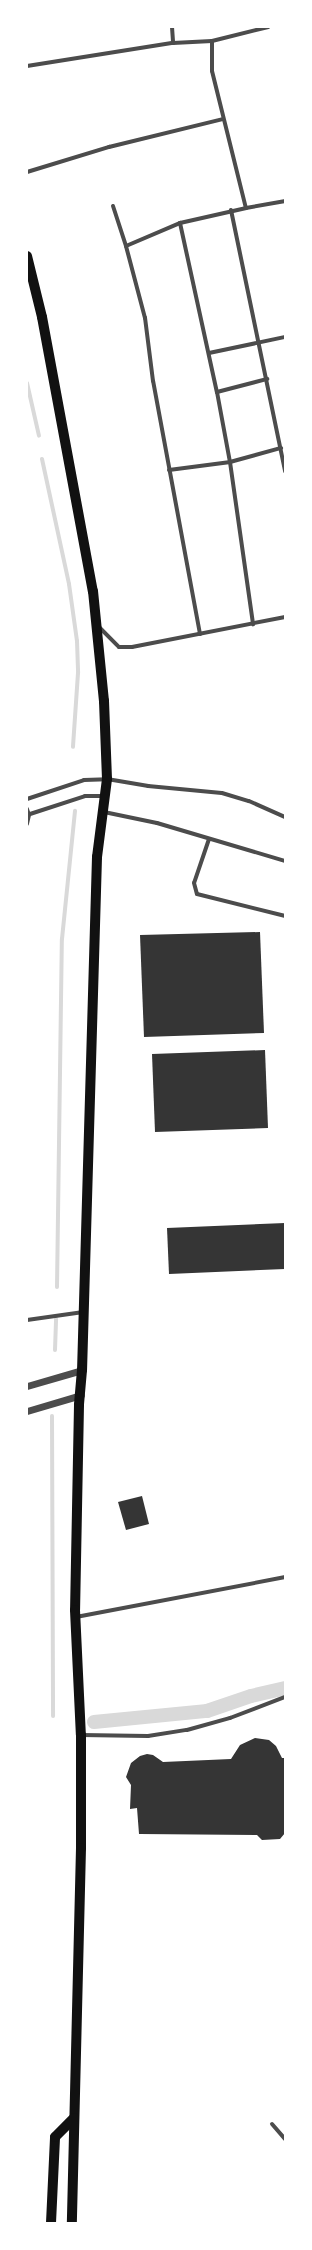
<!DOCTYPE html>
<style>
body{margin:0}
#map{position:relative;width:312px;height:2250px;overflow:hidden;background:#fff;font-family:Roboto,sans-serif}
div>[style]{position:absolute}
.stream>*{height:4px;margin:-2px;padding:0 2px;transform-origin:2px;border-radius:2px;background:#d9d9d9}
.canal>*{height:14px;margin:-7px;padding:0 7px;transform-origin:7px;border-radius:7px;background:#d9d9d9}
.building>*{inset:0;background:#353535}
.minor>*{height:4px;margin:-2px;padding:0 2px;transform-origin:2px;border-radius:2px;background:#4c4c4c}
.tertiary>*{height:7px;margin:-3.5px;padding:0 3.5px;transform-origin:3.5px;border-radius:3.5px;background:#4c4c4c}
.primary>*{height:10px;margin:-5px;padding:0 5px;transform-origin:5px;border-radius:5px;background:#111}
span{translate:-50% -50%;white-space:nowrap;text-align:center;line-height:1.15;-webkit-text-stroke:3px #fff;paint-order:stroke}
.frame{position:absolute;inset:0;border:28px solid #fff;pointer-events:none}
</style>
<div id="map">
<div class="stream">
<div style="left:27px;top:383px;width:54px;rotate:77.2deg"></div>
<div style="left:42px;top:459px;width:128px;rotate:77.8deg"></div>
<div style="left:69px;top:584px;width:58px;rotate:82deg"></div>
<div style="left:77px;top:641px;width:32px;rotate:88deg"></div>
<div style="left:78px;top:673px;width:74px;rotate:93.9deg"></div>
<div style="left:57px;top:1287px;width:348px;rotate:-89.2deg"></div>
<div style="left:62px;top:939px;width:129px;rotate:-84.2deg"></div>
<div style="left:55px;top:1350px;width:31px;rotate:-88deg"></div>
<div style="left:52px;top:1416px;width:300px;rotate:89.8deg"></div>
</div>
<div class="canal">
<div style="left:94px;top:1722px;width:114px;rotate:-5.6deg"></div>
<div style="left:207px;top:1711px;width:46px;rotate:-18.8deg"></div>
<div style="left:251px;top:1696px;width:35px;rotate:-13deg"></div>
</div>
<div class="building">
<div style="clip-path:polygon(260px 932px,264px 1033px,144px 1037px,140px 935px)"></div>
<div style="clip-path:polygon(265px 1050px,268px 1128px,155px 1132px,152px 1054px)"></div>
<div style="clip-path:polygon(285px 1223px,285px 1269px,169px 1274px,167px 1228px)"></div>
<div style="clip-path:polygon(142px 1496px,149px 1524px,126px 1530px,118px 1502px)"></div>
<div style="clip-path:polygon(255px 1738px,269px 1740px,276px 1746px,282px 1758px,285px 1758px,285px 1833px,280px 1839px,262px 1840px,257px 1835px,139px 1834px,137px 1808px,130px 1809px,131px 1785px,126px 1777px,131px 1763px,140px 1756px,147px 1754px,153px 1755px,163px 1762px,231px 1759px,240px 1745px)"></div>
</div>
<div class="minor">
<div style="left:172px;top:27px;width:16px;rotate:86deg"></div>
<div style="left:212px;top:41px;width:30px;rotate:90deg"></div>
<div style="left:212px;top:71px;width:141px;rotate:76.1deg"></div>
<div style="left:246px;top:208px;width:40px;rotate:-10deg"></div>
<div style="left:27px;top:66px;width:148px;rotate:-9deg"></div>
<div style="left:173px;top:43px;width:39px;rotate:-3deg"></div>
<div style="left:212px;top:41px;width:58px;rotate:-14deg"></div>
<div style="left:27px;top:172px;width:86px;rotate:-17deg"></div>
<div style="left:109px;top:147px;width:117px;rotate:-13.8deg"></div>
<div style="left:113px;top:206px;width:42px;rotate:72deg"></div>
<div style="left:231px;top:210px;width:267px;rotate:78.3deg"></div>
<div style="left:180px;top:223px;width:173px;rotate:77.7deg"></div>
<div style="left:217px;top:392px;width:71px;rotate:79.5deg"></div>
<div style="left:230px;top:462px;width:164px;rotate:81.9deg"></div>
<div style="left:209px;top:353px;width:78px;rotate:-11.9deg"></div>
<div style="left:217px;top:392px;width:52px;rotate:-14.6deg"></div>
<div style="left:169px;top:470px;width:62px;rotate:-7.5deg"></div>
<div style="left:230px;top:462px;width:53px;rotate:-15.4deg"></div>
<div style="left:99px;top:627px;width:28px;rotate:45deg"></div>
<div style="left:119px;top:647px;width:13px"></div>
<div style="left:132px;top:647px;width:156px;rotate:-11.1deg"></div>
<div style="left:200px;top:634px;width:257px;rotate:-100.5deg"></div>
<div style="left:153px;top:381px;width:64px;rotate:-97.2deg"></div>
<div style="left:145px;top:318px;width:74px;rotate:-104.8deg"></div>
<div style="left:126px;top:246px;width:59px;rotate:-23.1deg"></div>
<div style="left:180px;top:223px;width:68px;rotate:-12.8deg"></div>
<div style="left:27px;top:799px;width:60px;rotate:-18.4deg"></div>
<div style="left:84px;top:780px;width:23px;rotate:-2deg"></div>
<div style="left:107px;top:779px;width:42px;rotate:9.7deg"></div>
<div style="left:148px;top:786px;width:74px;rotate:5.4deg"></div>
<div style="left:222px;top:793px;width:28px;rotate:17deg"></div>
<div style="left:249px;top:801px;width:39px;rotate:24deg"></div>
<div style="left:27px;top:809px;width:6px;rotate:72deg"></div>
<div style="left:29px;top:815px;width:9px;rotate:103deg"></div>
<div style="left:104px;top:812px;width:54px;rotate:11.7deg"></div>
<div style="left:157px;top:823px;width:134px;rotate:16.5deg"></div>
<div style="left:27px;top:815px;width:61px;rotate:-18.1deg"></div>
<div style="left:85px;top:796px;width:18px"></div>
<div style="left:209px;top:839px;width:46px;rotate:108.8deg"></div>
<div style="left:194px;top:883px;width:11px;rotate:75deg"></div>
<div style="left:197px;top:894px;width:91px;rotate:14deg"></div>
<div style="left:27px;top:1320px;width:57px;rotate:-8.1deg"></div>
<div style="left:76px;top:1617px;width:213px;rotate:-10.8deg"></div>
<div style="left:81px;top:1735px;width:67px;rotate:0.9deg"></div>
<div style="left:148px;top:1736px;width:39px;rotate:-9deg"></div>
<div style="left:187px;top:1730px;width:45px;rotate:-15.6deg"></div>
<div style="left:230px;top:1718px;width:59px;rotate:-20.9deg"></div>
<div style="left:272px;top:2124px;width:20px;rotate:49deg"></div>
</div>
<div class="tertiary">
<div style="left:27px;top:1386px;width:57px;rotate:-16.2deg"></div>
<div style="left:27px;top:1411px;width:56px;rotate:-16.5deg"></div>
</div>
<div class="primary">
<div style="left:27px;top:256px;width:63px;rotate:76.2deg"></div>
<div style="left:42px;top:317px;width:279px;rotate:79.5deg"></div>
<div style="left:93px;top:591px;width:111px;rotate:84.3deg"></div>
<div style="left:104px;top:701px;width:78px;rotate:87.8deg"></div>
<div style="left:107px;top:779px;width:79px;rotate:97.3deg"></div>
<div style="left:97px;top:857px;width:513px;rotate:91.67deg"></div>
<div style="left:82px;top:1370px;width:35px;rotate:95deg"></div>
<div style="left:79px;top:1405px;width:205px;rotate:91.1deg"></div>
<div style="left:75px;top:1610px;width:125px;rotate:87.3deg"></div>
<div style="left:81px;top:1735px;width:113px;rotate:90deg"></div>
<div style="left:81px;top:1848px;width:375px;rotate:91.4deg"></div>
<div style="left:51px;top:2223px;width:86px;rotate:-87.3deg"></div>
<div style="left:55px;top:2137px;width:27px;rotate:-45deg"></div>
</div>
<div class="frame"></div>
</div>
